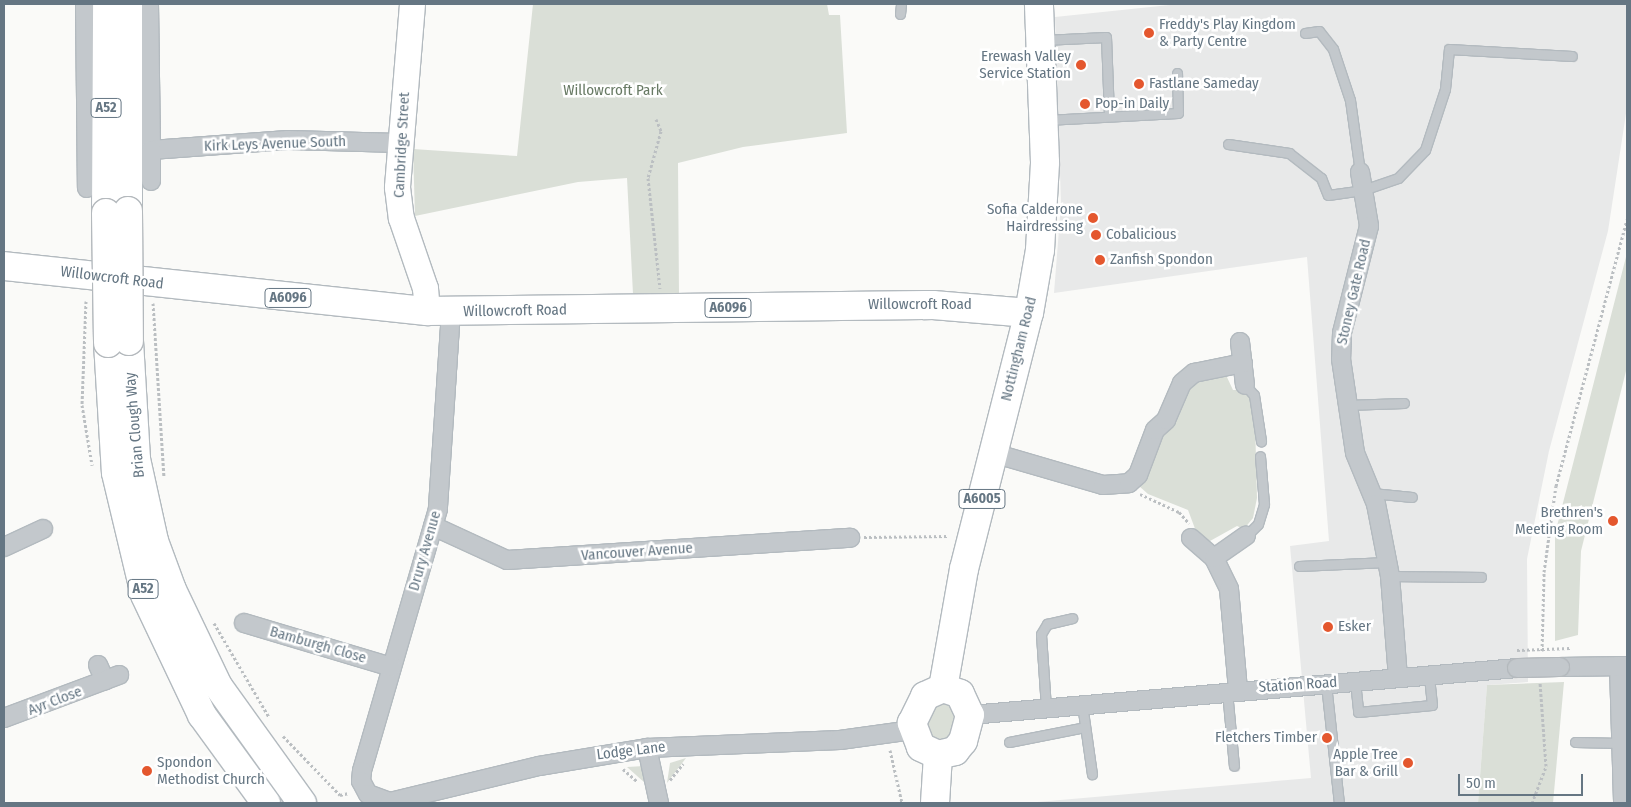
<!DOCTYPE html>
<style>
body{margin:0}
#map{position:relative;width:1631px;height:807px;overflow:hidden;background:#fafaf8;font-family:"Fira Sans Condensed",sans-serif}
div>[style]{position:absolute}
.built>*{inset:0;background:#e8e9e9}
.green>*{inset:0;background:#dadfd7}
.path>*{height:3px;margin-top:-1.5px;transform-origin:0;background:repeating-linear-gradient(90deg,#bbbfc2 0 2.5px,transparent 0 5px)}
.roads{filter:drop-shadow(1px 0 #b3babf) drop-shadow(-1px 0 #b3babf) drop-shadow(0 1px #b3babf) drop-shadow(0 -1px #b3babf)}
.lane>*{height:9px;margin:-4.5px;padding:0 4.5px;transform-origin:4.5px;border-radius:4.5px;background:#c3c8cc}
.street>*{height:18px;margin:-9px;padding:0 9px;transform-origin:9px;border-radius:9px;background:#c3c8cc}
.secondary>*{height:25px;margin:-12.5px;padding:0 12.5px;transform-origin:12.5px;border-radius:12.5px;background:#fff}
.primary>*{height:28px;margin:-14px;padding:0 14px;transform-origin:14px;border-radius:14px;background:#fff}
.highway>*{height:28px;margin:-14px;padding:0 14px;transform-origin:14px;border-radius:14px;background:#fff}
.bridges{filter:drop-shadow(1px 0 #b4b9bd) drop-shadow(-1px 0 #b4b9bd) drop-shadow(0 1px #b4b9bd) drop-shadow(0 -1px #b4b9bd)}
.street-bridge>*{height:18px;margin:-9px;padding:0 9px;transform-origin:9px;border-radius:9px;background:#c3c8cc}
.highway-bridge>*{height:28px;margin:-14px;padding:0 14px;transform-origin:14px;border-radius:14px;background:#fff}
.dots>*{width:14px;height:14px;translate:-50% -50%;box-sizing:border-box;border:2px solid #fff;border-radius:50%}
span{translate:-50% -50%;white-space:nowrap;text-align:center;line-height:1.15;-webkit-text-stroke:5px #fff;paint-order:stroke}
.shield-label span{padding:1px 4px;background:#fff;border:1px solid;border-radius:4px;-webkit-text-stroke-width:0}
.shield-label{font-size:14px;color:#657683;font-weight:700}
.poi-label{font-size:15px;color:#657683}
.left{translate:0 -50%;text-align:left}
.right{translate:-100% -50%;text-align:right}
.park-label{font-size:15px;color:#687a64}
.street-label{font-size:15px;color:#657683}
.frame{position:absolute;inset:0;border:5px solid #657683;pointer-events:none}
.scale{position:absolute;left:1458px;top:774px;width:125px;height:22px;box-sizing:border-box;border:2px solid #657683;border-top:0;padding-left:6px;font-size:15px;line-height:18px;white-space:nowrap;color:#657683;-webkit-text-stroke:4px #fff;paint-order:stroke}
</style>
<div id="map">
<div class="built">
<div style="clip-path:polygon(1179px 4px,1627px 4px,1627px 107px,1608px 231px,1549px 451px,1527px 559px,1528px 682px,1487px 685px,1478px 803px,1026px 803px,1311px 778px,1290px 546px,1329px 541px,1307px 257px,1054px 293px,1061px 204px,1055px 17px)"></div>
</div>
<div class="green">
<div style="clip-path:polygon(533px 4px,827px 4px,829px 15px,840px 15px,847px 133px,743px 147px,678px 163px,679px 294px,633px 294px,627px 178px,578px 182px,415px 216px,413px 149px,517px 156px)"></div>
<div style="clip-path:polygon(1627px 253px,1627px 367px,1581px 551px,1578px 635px,1555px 641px,1555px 534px)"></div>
<div style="clip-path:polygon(1225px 373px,1233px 390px,1245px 390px,1250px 396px,1255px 420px,1257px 498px,1253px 518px,1244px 529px,1237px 526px,1210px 541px,1197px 534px,1188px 510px,1148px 494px,1139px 486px,1153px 448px,1188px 388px,1199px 378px)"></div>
<div style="clip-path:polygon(1564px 682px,1553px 803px,1478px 803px,1487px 685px)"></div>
<div style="clip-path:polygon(942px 702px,952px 707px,956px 721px,949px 739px,938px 744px,924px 729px,926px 711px)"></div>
<div style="clip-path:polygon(686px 758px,667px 783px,670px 763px)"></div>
<div style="clip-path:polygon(644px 766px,654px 791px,627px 767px)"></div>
</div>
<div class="path">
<div style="left:656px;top:119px;width:13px;rotate:67deg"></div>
<div style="left:661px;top:131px;width:49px;rotate:105.5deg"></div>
<div style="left:648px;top:178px;width:111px;rotate:83.8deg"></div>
<div style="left:86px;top:301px;width:104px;rotate:92.2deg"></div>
<div style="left:82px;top:405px;width:61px;rotate:80.5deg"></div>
<div style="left:153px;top:303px;width:173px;rotate:86.4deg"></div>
<div style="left:1140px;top:494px;width:43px;rotate:24.8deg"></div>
<div style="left:1179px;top:512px;width:15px;rotate:48deg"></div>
<div style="left:864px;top:537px;width:85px;rotate:-0.7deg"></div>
<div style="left:214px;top:623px;width:109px;rotate:59.7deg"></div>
<div style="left:1517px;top:650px;width:53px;rotate:-2.2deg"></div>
<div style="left:1542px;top:651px;width:79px;rotate:-88.5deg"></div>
<div style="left:1544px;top:572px;width:87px;rotate:-82.1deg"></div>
<div style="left:1556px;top:486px;width:276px;rotate:-75.1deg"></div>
<div style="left:283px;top:736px;width:82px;rotate:46deg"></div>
<div style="left:340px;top:795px;width:9px;rotate:-13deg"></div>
<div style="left:890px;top:750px;width:54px;rotate:77.2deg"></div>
<div style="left:623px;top:769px;width:18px;rotate:41deg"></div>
<div style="left:670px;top:780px;width:21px;rotate:-51deg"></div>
<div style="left:1532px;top:803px;width:40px;rotate:-69deg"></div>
<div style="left:1546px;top:766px;width:84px;rotate:-94.1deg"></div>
</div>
<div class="roads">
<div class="lane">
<div style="left:900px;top:14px;width:10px;rotate:-84deg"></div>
<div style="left:1305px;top:33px;width:14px;rotate:-8deg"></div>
<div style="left:1319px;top:31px;width:23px;rotate:52deg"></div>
<div style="left:1333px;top:49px;width:54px;rotate:71.6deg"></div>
<div style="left:1350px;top:100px;width:73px;rotate:82.1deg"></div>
<div style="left:1043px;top:40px;width:63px;rotate:-2.7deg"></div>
<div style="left:1106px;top:37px;width:79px;rotate:87.8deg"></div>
<div style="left:1046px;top:120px;width:132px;rotate:-3deg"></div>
<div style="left:1178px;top:113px;width:40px;rotate:-91.4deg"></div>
<div style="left:1228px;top:144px;width:62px;rotate:8.4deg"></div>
<div style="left:1289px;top:153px;width:41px;rotate:38deg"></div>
<div style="left:1321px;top:178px;width:18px;rotate:68deg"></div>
<div style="left:1328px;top:195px;width:35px;rotate:-8deg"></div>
<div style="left:1363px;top:190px;width:37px;rotate:-19deg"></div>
<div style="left:1398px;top:178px;width:39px;rotate:-46deg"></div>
<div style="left:1425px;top:150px;width:64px;rotate:-71.8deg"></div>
<div style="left:1445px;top:89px;width:40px;rotate:-84.3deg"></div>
<div style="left:1449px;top:49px;width:123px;rotate:3.3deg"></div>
<div style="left:1245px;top:385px;width:13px;rotate:48deg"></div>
<div style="left:1254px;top:395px;width:47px;rotate:81.3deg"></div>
<div style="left:1346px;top:405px;width:58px;rotate:-2deg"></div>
<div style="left:1372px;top:493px;width:40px;rotate:5.7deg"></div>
<div style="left:1246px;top:536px;width:17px;rotate:-45deg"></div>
<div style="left:1258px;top:524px;width:21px;rotate:-73deg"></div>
<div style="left:1264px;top:504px;width:48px;rotate:-94.8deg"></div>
<div style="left:1299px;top:566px;width:88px;rotate:-2.6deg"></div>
<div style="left:1390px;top:576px;width:91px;rotate:0.6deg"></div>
<div style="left:1355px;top:681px;width:31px;rotate:84deg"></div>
<div style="left:1358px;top:712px;width:74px;rotate:-5.4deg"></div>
<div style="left:1432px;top:705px;width:31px;rotate:-96deg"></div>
<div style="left:1326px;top:684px;width:120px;rotate:83.8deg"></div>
<div style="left:1227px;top:691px;width:75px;rotate:84.7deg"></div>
<div style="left:1082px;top:704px;width:71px;rotate:81.9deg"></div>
<div style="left:1046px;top:708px;width:74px;rotate:-93.9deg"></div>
<div style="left:1041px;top:634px;width:12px;rotate:-59deg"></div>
<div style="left:1047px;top:624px;width:26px;rotate:-13deg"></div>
<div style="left:1009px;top:742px;width:77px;rotate:-11.2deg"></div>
<div style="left:1575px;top:742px;width:47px;rotate:1.2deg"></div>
</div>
<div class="street">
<div style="left:85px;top:4px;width:184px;rotate:89.4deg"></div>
<div style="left:149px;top:4px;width:146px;rotate:89.2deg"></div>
<div style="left:151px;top:150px;width:137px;rotate:-4.2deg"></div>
<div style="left:288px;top:140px;width:112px;rotate:1.5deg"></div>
<div style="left:151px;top:150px;width:31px;rotate:90deg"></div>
<div style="left:1360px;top:172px;width:55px;rotate:80.5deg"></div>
<div style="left:1369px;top:226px;width:110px;rotate:104.2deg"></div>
<div style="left:1342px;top:333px;width:26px;rotate:92deg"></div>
<div style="left:1341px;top:359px;width:95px;rotate:81.5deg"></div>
<div style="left:1355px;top:453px;width:55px;rotate:67.6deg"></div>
<div style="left:1376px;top:504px;width:73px;rotate:79deg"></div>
<div style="left:1390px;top:576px;width:101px;rotate:85.5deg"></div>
<div style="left:451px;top:311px;width:198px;rotate:93.8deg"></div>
<div style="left:438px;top:509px;width:273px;rotate:106.2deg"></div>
<div style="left:362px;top:771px;width:10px;rotate:96deg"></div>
<div style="left:361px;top:781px;width:15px;rotate:62deg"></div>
<div style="left:368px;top:794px;width:23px;rotate:20deg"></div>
<div style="left:390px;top:802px;width:153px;rotate:-13.6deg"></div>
<div style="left:539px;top:766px;width:109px;rotate:-9.5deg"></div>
<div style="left:647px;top:748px;width:193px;rotate:-2.4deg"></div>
<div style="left:840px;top:740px;width:73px;rotate:-7.9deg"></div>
<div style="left:1240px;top:342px;width:43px;rotate:83.4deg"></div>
<div style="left:993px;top:453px;width:115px;rotate:16.2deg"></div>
<div style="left:1103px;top:485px;width:26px;rotate:-4deg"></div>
<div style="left:1129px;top:483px;width:12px;rotate:-42deg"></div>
<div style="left:1138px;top:475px;width:48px;rotate:-69.3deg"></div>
<div style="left:1155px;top:430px;width:15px;rotate:-42deg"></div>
<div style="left:1166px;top:420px;width:40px;rotate:-66.6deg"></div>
<div style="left:1182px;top:383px;width:16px;rotate:-40deg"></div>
<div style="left:1194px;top:373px;width:50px;rotate:-11.5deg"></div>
<div style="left:433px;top:526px;width:81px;rotate:24.7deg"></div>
<div style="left:507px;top:560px;width:344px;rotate:-3.7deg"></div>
<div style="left:1191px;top:538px;width:30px;rotate:41deg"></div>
<div style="left:1214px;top:558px;width:34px;rotate:64deg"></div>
<div style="left:1229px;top:589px;width:101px;rotate:84.9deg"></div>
<div style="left:4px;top:547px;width:43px;rotate:-24.8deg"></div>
<div style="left:1214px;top:558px;width:39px;rotate:-35deg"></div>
<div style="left:244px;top:623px;width:154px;rotate:16.6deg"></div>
<div style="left:98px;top:665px;width:17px;rotate:66deg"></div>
<div style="left:1619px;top:666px;width:137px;rotate:88.3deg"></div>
<div style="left:1560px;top:667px;width:67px;rotate:-0.9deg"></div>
<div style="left:970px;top:715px;width:549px;rotate:-4.91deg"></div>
<div style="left:4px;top:718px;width:123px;rotate:-20.5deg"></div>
<div style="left:647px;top:748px;width:56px;rotate:77.7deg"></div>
</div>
<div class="secondary">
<div style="left:412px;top:4px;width:184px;rotate:94.7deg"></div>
<div style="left:397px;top:187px;width:31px;rotate:83deg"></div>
<div style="left:401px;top:218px;width:74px;rotate:71.1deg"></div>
<div style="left:425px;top:288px;width:23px;rotate:85deg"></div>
</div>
<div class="primary">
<div style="left:4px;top:266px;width:425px;rotate:6.1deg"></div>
<div style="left:427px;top:311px;width:506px;rotate:-0.68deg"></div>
<div style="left:933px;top:305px;width:96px;rotate:4.8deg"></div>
<div style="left:943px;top:688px;width:121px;rotate:-80deg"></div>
<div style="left:964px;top:569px;width:264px;rotate:-75.8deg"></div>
<div style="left:1029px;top:313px;width:64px;rotate:-80.1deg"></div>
<div style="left:1040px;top:250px;width:88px;rotate:-86.7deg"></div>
<div style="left:1045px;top:162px;width:158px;rotate:-92.2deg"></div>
<div style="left:943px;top:688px;width:18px;rotate:19deg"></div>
<div style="left:960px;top:694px;width:23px;rotate:65deg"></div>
<div style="left:970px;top:715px;width:27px;rotate:105deg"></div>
<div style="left:963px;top:741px;width:13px;rotate:129deg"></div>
<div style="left:955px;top:751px;width:17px;rotate:167deg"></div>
<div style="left:938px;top:755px;width:19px;rotate:-155deg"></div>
<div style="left:921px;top:747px;width:26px;rotate:-111deg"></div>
<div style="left:912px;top:723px;width:30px;rotate:-64deg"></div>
<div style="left:925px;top:696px;width:20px;rotate:-24deg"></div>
<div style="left:935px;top:803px;width:48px;rotate:-86.4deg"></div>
</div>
<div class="highway">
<div style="left:128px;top:4px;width:207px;rotate:90deg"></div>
<div style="left:106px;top:213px;width:209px;rotate:-89.7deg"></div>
<div style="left:129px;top:341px;width:118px;rotate:86.6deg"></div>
<div style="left:136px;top:459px;width:84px;rotate:77.6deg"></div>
<div style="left:154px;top:541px;width:52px;rotate:69.8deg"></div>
<div style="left:172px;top:590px;width:106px;rotate:64.4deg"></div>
<div style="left:218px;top:686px;width:144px;rotate:54.3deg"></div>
<div style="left:108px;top:343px;width:130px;rotate:86.5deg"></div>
<div style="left:116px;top:473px;width:125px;rotate:76.6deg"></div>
<div style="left:145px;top:595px;width:133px;rotate:64.6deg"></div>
<div style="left:202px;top:715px;width:109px;rotate:54deg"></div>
</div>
</div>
<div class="bridges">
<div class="street-bridge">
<div style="left:1517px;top:668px;width:43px;rotate:-1.3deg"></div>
</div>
<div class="highway-bridge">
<div style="left:128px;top:211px;width:130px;rotate:89.6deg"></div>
<div style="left:106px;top:213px;width:130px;rotate:89.1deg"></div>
</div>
</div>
<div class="dots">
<div style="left:1149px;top:33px;background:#e4572e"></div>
<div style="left:1081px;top:65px;background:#e4572e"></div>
<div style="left:1139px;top:84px;background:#e4572e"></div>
<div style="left:1085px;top:104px;background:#e4572e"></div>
<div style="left:1093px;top:218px;background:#e4572e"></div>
<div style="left:1096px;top:235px;background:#e4572e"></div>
<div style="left:1100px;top:260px;background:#e4572e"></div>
<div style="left:1613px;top:521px;background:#e4572e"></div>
<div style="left:1328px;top:627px;background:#e4572e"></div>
<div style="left:1327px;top:738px;background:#e4572e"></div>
<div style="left:1408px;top:763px;background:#e4572e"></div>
<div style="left:147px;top:771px;background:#e4572e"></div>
</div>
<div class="shield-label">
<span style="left:106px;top:108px">A52</span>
<span style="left:288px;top:298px">A6096</span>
<span style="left:728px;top:308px">A6096</span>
<span style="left:982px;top:499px">A6005</span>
<span style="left:143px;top:589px">A52</span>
</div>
<div class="poi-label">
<span class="left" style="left:1159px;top:33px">Freddy's Play Kingdom<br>&amp; Party Centre</span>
<span class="right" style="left:1071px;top:65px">Erewash Valley<br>Service Station</span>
<span class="left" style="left:1149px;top:84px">Fastlane Sameday</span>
<span class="left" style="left:1095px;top:104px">Pop-in Daily</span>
<span class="right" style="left:1083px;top:218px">Sofia Calderone<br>Hairdressing</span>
<span class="left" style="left:1106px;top:235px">Cobalicious</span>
<span class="left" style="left:1110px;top:260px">Zanfish Spondon</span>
<span class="right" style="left:1603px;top:521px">Brethren's<br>Meeting Room</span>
<span class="left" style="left:1338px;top:627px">Esker</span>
<span class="right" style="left:1317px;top:738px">Fletchers Timber</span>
<span class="right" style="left:1398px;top:763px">Apple Tree<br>Bar &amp; Grill</span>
<span class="left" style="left:157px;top:771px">Spondon<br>Methodist Church</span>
</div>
<div class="park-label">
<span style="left:613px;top:91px">Willowcroft Park</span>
</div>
<div class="street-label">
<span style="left:275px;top:144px;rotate:-2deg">Kirk Leys Avenue South</span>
<span style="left:402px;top:145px;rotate:-87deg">Cambridge Street</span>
<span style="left:112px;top:278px;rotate:7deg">Willowcroft Road</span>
<span style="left:1354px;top:292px;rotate:-77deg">Stoney Gate Road</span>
<span style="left:920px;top:305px">Willowcroft Road</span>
<span style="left:515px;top:311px;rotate:-1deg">Willowcroft Road</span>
<span style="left:1019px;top:349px;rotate:-76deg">Nottingham Road</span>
<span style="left:135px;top:425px;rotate:-95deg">Brian Clough Way</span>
<span style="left:425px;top:551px;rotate:-74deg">Drury Avenue</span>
<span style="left:637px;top:552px;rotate:-4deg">Vancouver Avenue</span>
<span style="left:318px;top:645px;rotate:16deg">Bamburgh Close</span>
<span style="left:1298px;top:685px;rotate:-4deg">Station Road</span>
<span style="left:55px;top:701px;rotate:-21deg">Ayr Close</span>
<span style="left:631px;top:751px;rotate:-7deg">Lodge Lane</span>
</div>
<div class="frame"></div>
<div class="scale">50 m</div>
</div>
